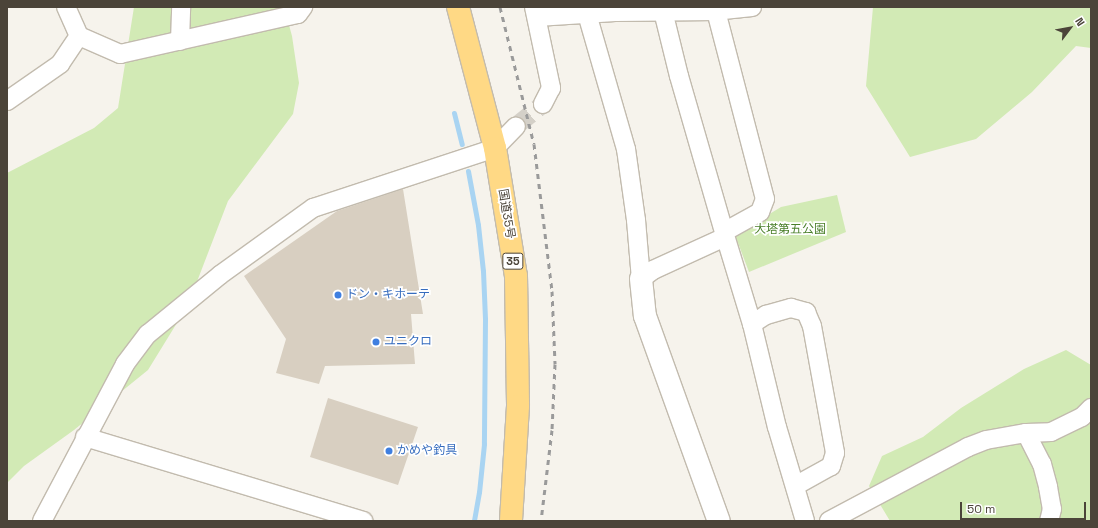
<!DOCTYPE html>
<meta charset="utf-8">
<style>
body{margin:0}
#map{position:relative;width:1098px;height:528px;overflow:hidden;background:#f6f3ec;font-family:"Space Grotesk","Noto Sans JP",sans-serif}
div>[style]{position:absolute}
.green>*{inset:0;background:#d2eab5}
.stream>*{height:5px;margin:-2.5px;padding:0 2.5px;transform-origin:2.5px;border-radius:2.5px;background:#a9d4f2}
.building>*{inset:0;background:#d8cfc1}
.minor-tunnel>*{height:18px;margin-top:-9px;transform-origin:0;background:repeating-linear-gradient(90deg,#d4d0c8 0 18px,transparent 0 27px)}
.roads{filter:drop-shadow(1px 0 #c2bbae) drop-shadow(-1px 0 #c2bbae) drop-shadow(0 1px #c2bbae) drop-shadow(0 -1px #c2bbae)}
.minor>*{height:18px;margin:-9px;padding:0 9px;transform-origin:9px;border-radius:9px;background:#fff}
.tertiary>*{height:22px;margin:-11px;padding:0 11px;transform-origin:11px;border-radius:11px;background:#fff}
.trunk>*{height:22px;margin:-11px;padding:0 11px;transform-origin:11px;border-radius:11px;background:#ffd985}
.rail>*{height:3px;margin-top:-1.5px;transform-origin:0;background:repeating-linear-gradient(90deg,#9a9a9a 0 5px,transparent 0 10px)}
.dots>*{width:11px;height:11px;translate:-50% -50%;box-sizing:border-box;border:2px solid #fff;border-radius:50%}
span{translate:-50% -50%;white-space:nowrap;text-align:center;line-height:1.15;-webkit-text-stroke:3.5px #fff;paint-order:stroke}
.shield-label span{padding:1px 3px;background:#fff;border:1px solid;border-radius:3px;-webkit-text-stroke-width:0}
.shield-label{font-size:11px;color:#4b4439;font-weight:700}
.street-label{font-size:12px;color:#4b4439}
.park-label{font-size:12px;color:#4a7f2a}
.shop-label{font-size:12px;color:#366cbe}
.left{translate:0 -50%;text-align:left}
.frame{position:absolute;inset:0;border:8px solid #4b4439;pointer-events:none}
.north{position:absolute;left:1050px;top:8px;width:40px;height:40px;-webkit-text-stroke:3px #fff;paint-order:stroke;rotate:58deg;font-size:11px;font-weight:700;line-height:16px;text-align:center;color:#4b4439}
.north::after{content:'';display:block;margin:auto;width:14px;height:18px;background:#4b4439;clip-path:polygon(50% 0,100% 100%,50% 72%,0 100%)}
.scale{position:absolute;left:960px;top:502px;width:126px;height:18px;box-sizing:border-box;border:2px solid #4b4439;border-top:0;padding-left:5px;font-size:12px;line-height:14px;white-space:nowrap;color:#4b4439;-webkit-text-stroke:3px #fff;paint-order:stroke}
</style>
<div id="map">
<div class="green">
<div style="clip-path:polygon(134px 7px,284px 7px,292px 36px,299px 83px,293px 114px,228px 201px,188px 305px,148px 370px,74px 430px,24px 466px,7px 483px,7px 173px,94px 128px,118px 108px)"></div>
<div style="clip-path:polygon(873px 7px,1091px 7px,1091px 48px,1076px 46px,1032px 92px,976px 139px,910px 157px,866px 86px)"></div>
<div style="clip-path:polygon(837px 195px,846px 232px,749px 272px,735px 235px,781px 207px)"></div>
<div style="clip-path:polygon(1066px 350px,1091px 365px,1091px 521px,890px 521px,869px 486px,882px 456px,923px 437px,961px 408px,1024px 369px)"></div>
</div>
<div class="stream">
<div style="left:454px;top:113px;width:32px;rotate:76deg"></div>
<div style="left:468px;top:171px;width:55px;rotate:79.5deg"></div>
<div style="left:478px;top:225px;width:46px;rotate:83.8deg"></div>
<div style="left:483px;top:271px;width:48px;rotate:87.6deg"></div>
<div style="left:485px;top:319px;width:125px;rotate:90.5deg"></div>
<div style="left:484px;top:444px;width:48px;rotate:95.9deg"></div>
<div style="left:479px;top:492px;width:29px;rotate:100deg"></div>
</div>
<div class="building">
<div style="clip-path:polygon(403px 189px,423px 314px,411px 314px,415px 364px,325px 366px,319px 384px,276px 373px,286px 339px,244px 276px,337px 211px)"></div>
<div style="clip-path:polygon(328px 398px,418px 427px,398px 485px,310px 457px)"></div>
</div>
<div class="minor-tunnel">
<div style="left:516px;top:126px;width:35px;rotate:-39deg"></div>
</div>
<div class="roads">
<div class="minor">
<div style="left:534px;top:7px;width:83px;rotate:78.1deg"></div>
<div style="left:551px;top:88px;width:18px;rotate:117deg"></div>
<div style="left:585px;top:7px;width:148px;rotate:73.9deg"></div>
<div style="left:626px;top:149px;width:72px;rotate:82deg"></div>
<div style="left:636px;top:220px;width:59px;rotate:85.2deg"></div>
<div style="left:662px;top:7px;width:71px;rotate:76.2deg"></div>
<div style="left:679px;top:76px;width:162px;rotate:73.9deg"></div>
<div style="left:752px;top:7px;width:36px;rotate:174deg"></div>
<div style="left:716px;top:11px;width:194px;rotate:75.4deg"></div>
<div style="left:765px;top:199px;width:14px;rotate:111deg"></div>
<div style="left:760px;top:212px;width:41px;rotate:150.9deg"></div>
<div style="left:724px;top:232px;width:96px;rotate:73.1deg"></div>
<div style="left:752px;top:324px;width:106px;rotate:76.4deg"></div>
<div style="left:777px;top:427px;width:98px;rotate:73.4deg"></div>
<div style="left:537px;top:17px;width:78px;rotate:-3.7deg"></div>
<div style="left:615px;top:12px;width:101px;rotate:-0.6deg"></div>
<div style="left:716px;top:11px;width:4px;rotate:-90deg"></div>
<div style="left:79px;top:36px;width:45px;rotate:23.7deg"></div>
<div style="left:120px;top:54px;width:182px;rotate:-12.7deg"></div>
<div style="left:298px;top:14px;width:9px;rotate:-54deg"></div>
<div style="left:180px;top:41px;width:34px;rotate:-88deg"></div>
<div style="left:7px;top:101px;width:65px;rotate:-34.9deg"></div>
<div style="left:60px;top:64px;width:34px;rotate:-56deg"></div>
<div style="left:79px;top:36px;width:32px;rotate:-114deg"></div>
<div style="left:641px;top:279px;width:15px;rotate:-37deg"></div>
<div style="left:653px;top:270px;width:79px;rotate:-24.6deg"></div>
<div style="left:752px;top:324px;width:17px;rotate:-33deg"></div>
<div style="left:766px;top:315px;width:26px;rotate:-16deg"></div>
<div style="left:791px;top:308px;width:16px;rotate:15deg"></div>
<div style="left:806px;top:312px;width:15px;rotate:67deg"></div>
<div style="left:812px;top:326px;width:129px;rotate:79.7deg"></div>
<div style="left:835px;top:453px;width:14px;rotate:107deg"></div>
<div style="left:831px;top:466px;width:41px;rotate:150.9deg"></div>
<div style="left:1026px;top:433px;width:35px;rotate:63deg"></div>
<div style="left:1042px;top:464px;width:24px;rotate:75deg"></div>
<div style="left:1048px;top:487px;width:22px;rotate:80deg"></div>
<div style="left:1052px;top:509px;width:12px;rotate:104deg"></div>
<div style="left:85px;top:437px;width:291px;rotate:16.8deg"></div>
<div style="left:42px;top:521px;width:178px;rotate:-62.1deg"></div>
<div style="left:125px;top:364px;width:38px;rotate:-53deg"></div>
<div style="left:148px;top:334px;width:93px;rotate:-39.3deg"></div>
<div style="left:220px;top:275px;width:115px;rotate:-35.8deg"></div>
<div style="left:313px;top:208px;width:192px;rotate:-18.2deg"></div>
<div style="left:495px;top:148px;width:30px;rotate:-46deg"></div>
<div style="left:829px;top:521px;width:157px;rotate:-28deg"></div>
<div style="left:968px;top:447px;width:19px;rotate:-21deg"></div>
<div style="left:986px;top:440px;width:41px;rotate:-9.9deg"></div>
<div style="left:1026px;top:433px;width:25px;rotate:-2deg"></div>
<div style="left:1051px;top:432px;width:34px;rotate:-26deg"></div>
<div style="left:1082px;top:417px;width:13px;rotate:-45deg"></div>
</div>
<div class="tertiary">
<div style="left:641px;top:279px;width:37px;rotate:84deg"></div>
<div style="left:645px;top:316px;width:218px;rotate:70.2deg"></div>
</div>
<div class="trunk">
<div style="left:458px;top:7px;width:146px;rotate:75.3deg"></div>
<div style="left:495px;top:148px;width:130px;rotate:80.7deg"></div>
<div style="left:516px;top:276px;width:130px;rotate:89.1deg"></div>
<div style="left:518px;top:406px;width:115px;rotate:93.5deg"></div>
</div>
</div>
<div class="rail">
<div style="left:500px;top:7px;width:141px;rotate:76.1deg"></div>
<div style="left:534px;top:144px;width:148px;rotate:83deg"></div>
<div style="left:552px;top:291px;width:73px;rotate:87.6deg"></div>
<div style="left:555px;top:364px;width:66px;rotate:92.6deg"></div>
<div style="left:552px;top:430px;width:92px;rotate:96.9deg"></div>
</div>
<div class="dots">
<div style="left:338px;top:295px;background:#3f7fe0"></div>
<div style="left:376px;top:342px;background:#3f7fe0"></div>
<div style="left:389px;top:451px;background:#3f7fe0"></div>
</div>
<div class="shield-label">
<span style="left:513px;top:261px">35</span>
</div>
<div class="street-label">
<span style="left:506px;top:214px;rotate:81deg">国道35号</span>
</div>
<div class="park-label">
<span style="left:790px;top:230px">大塔第五公園</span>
</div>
<div class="shop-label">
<span class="left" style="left:346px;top:295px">ドン・キホーテ</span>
<span class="left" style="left:384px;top:342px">ユニクロ</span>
<span class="left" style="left:397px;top:451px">かめや釣具</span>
</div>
<div class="frame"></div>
<div class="north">N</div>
<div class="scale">50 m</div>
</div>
